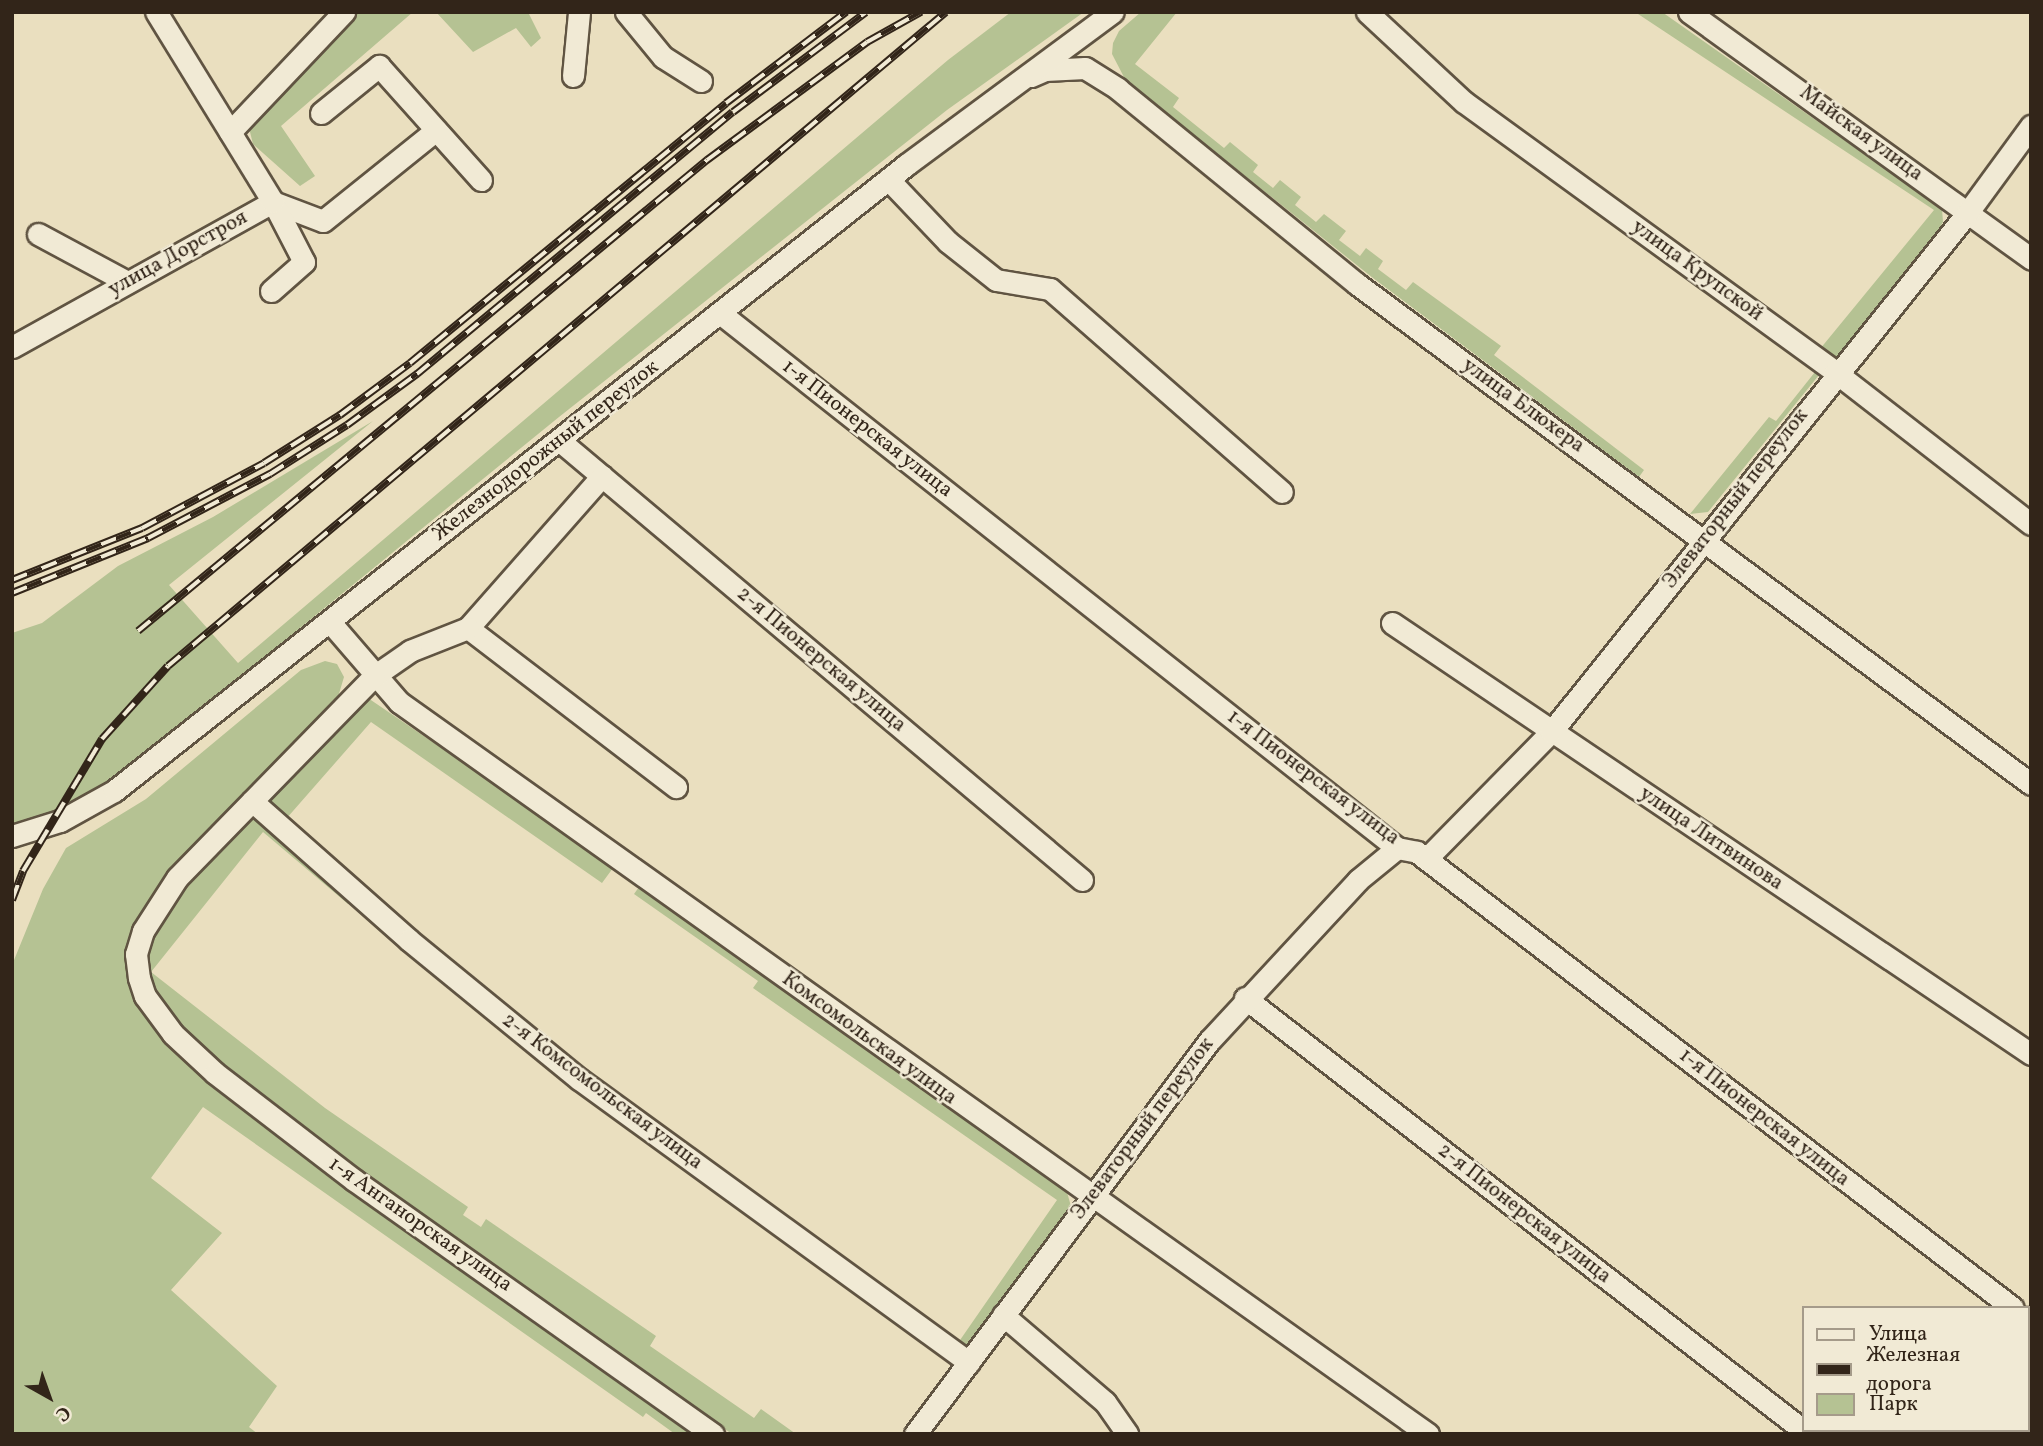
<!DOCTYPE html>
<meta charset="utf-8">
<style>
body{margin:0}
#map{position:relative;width:2043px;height:1446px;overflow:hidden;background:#eadfbf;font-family:Vollkorn,serif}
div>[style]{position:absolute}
.green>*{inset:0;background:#b5c293}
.roads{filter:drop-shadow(2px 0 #605442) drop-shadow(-2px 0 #605442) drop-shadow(0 2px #605442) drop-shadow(0 -2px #605442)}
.minor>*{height:21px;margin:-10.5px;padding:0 10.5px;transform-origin:10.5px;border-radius:10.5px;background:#f1ead5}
.rail>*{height:8px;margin-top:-4px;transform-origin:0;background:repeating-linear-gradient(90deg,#f1ead5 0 16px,#322519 0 32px);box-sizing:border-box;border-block:2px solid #322519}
span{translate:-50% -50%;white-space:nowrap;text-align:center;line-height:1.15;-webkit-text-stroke:5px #f1ead5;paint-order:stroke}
.street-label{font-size:21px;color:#322519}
.frame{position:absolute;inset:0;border:14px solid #322519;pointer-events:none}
.legend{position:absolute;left:1802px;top:1306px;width:228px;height:126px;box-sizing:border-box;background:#f1ead5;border:2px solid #a59b8a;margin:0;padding:9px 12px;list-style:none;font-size:21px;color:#322519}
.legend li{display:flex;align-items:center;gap:14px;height:35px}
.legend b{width:35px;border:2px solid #a59b8a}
.north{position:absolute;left:14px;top:1362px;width:70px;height:70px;-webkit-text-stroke:5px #f1ead5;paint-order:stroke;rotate:140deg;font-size:19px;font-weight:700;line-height:28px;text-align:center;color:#322519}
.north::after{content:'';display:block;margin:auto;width:24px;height:32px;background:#322519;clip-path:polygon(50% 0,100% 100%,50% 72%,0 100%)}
</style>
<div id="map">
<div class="green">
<div style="clip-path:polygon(354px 12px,413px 12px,281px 126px,315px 176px,300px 186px,253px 144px,247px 120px)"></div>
<div style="clip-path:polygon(436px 12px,528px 12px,541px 38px,531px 47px,516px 28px,473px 52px)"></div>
<div style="clip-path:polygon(1011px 12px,1084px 12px,947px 110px,559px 417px,241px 676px,103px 798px,12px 832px,12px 633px,42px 623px,118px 566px,213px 517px,373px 421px,169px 585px,238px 663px,948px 60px)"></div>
<div style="clip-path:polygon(1141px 12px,1177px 12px,1135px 64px,1179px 98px,1173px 107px,1224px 148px,1230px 142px,1258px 165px,1253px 172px,1273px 188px,1280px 180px,1301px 197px,1295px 205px,1316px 222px,1324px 214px,1346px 231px,1339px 240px,1360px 256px,1366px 248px,1383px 261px,1378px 269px,1406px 290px,1413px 282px,1501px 346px,1494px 355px,1644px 470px,1639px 477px,1373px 278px,1126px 81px,1112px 54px,1113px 43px,1119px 31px)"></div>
<div style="clip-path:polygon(1635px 12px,1662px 12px,1942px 209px,1943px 222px,1936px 235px,1836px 362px,1820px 349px,1934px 210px)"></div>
<div style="clip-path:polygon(1815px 372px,1819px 375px,1708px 512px,1690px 514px,1769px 417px,1776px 421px)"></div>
<div style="clip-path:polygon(325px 661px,337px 664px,344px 677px,338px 697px,323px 718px,164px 878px,140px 915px,127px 962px,135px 998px,157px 1028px,696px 1434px,675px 1434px,646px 1413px,643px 1417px,203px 1107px,151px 1178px,222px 1233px,171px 1290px,277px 1386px,249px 1427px,258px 1434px,12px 1434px,12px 965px,43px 889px,66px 848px,146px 799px,301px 670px)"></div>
<div style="clip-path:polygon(365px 696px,525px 805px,613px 868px,602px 883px,371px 722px,286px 819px,266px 801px)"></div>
<div style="clip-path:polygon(254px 812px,353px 899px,348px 904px,263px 832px,151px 972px,325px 1108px,468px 1207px,463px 1215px,481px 1227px,486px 1219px,656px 1336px,650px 1346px,754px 1418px,761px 1409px,796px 1434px,732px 1434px,365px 1180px,207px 1059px,149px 989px,145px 951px,153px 927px,187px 878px)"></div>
<div style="clip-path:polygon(639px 887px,1067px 1192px,1072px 1210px,968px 1351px,958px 1343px,1057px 1200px,753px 988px,758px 981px,634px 894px)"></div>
</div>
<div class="roads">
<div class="minor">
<div style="left:626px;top:12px;width:58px;rotate:50.6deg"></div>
<div style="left:663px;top:57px;width:45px;rotate:32.3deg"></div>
<div style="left:1367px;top:12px;width:132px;rotate:42.9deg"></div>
<div style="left:1464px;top:102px;width:459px;rotate:36deg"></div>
<div style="left:1835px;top:372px;width:248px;rotate:37.8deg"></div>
<div style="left:1689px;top:12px;width:422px;rotate:35.8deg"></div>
<div style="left:573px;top:76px;width:64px;rotate:-84.6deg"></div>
<div style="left:1031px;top:76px;width:15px;rotate:-23deg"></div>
<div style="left:1045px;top:70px;width:40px;rotate:-2.9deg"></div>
<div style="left:1085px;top:68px;width:39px;rotate:32deg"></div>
<div style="left:1118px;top:89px;width:308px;rotate:39.2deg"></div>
<div style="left:1357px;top:284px;width:839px;rotate:36.57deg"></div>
<div style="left:321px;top:113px;width:75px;rotate:-39deg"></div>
<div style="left:379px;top:66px;width:153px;rotate:48.2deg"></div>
<div style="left:230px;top:132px;width:166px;rotate:-46.5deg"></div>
<div style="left:888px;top:179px;width:87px;rotate:46.4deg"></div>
<div style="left:948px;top:242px;width:61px;rotate:38.4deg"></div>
<div style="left:996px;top:280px;width:55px;rotate:9.5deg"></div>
<div style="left:1050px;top:289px;width:308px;rotate:41.2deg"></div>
<div style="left:273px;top:202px;width:53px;rotate:20.8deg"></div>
<div style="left:323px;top:221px;width:145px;rotate:-38.8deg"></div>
<div style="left:38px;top:234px;width:101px;rotate:28.3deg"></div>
<div style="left:271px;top:291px;width:44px;rotate:-41.3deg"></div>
<div style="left:304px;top:262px;width:68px;rotate:-117.3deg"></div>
<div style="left:720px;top:313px;width:863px;rotate:38.32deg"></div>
<div style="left:1397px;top:848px;width:20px;rotate:11deg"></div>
<div style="left:1417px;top:852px;width:750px;rotate:37.42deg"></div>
<div style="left:12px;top:347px;width:299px;rotate:-29.1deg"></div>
<div style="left:273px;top:202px;width:223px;rotate:-121.6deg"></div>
<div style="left:560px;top:441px;width:682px;rotate:40.06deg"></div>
<div style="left:602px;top:476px;width:203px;rotate:131.4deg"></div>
<div style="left:468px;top:628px;width:262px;rotate:37.4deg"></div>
<div style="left:330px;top:622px;width:106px;rotate:49.2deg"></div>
<div style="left:399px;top:702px;width:1263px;rotate:35.43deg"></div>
<div style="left:1392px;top:623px;width:771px;rotate:34deg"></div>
<div style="left:468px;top:628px;width:62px;rotate:158.4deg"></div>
<div style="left:410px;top:651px;width:44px;rotate:145.2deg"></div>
<div style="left:374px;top:676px;width:282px;rotate:134.3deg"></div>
<div style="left:177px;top:878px;width:63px;rotate:122.7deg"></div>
<div style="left:143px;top:931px;width:24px;rotate:107deg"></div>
<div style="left:136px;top:954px;width:24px;rotate:83deg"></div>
<div style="left:139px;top:978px;width:19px;rotate:72deg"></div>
<div style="left:145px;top:996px;width:47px;rotate:53.6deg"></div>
<div style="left:173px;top:1034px;width:57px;rotate:42.9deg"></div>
<div style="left:215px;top:1073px;width:175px;rotate:37.6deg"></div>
<div style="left:354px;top:1180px;width:440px;rotate:35.3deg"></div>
<div style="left:252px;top:801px;width:210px;rotate:41.5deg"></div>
<div style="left:409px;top:940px;width:220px;rotate:39.3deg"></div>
<div style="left:579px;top:1079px;width:482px;rotate:36deg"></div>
<div style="left:12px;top:836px;width:50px;rotate:-17.4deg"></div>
<div style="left:60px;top:821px;width:62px;rotate:-29.1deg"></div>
<div style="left:114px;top:791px;width:1010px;rotate:-38.32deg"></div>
<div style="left:906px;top:165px;width:257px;rotate:-36.5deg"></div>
<div style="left:1426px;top:859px;width:178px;rotate:-45.5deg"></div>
<div style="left:1551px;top:732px;width:667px;rotate:-51.27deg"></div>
<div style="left:1968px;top:212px;width:107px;rotate:-53.8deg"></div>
<div style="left:1245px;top:998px;width:706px;rotate:37.75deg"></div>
<div style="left:1003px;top:1315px;width:134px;rotate:40.5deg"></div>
<div style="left:1105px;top:1402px;width:39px;rotate:55deg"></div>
<div style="left:2027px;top:1318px;width:5px;rotate:37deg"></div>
<div style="left:915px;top:1434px;width:492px;rotate:-53.2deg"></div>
<div style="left:1210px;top:1040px;width:218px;rotate:-47.2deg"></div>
<div style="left:1358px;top:880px;width:50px;rotate:-39.4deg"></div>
</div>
</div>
<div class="rail">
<div style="left:12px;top:580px;width:140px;rotate:-21.8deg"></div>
<div style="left:142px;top:528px;width:138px;rotate:-28deg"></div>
<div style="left:264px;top:463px;width:90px;rotate:-32.3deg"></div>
<div style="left:340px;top:415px;width:87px;rotate:-36.6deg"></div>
<div style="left:410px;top:363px;width:409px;rotate:-39.4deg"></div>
<div style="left:726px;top:103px;width:151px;rotate:-37.2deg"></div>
<div style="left:12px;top:593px;width:147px;rotate:-22deg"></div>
<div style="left:148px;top:538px;width:138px;rotate:-27.7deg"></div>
<div style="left:270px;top:474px;width:91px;rotate:-32.5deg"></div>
<div style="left:347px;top:425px;width:87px;rotate:-36.1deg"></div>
<div style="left:417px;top:374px;width:410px;rotate:-39.7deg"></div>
<div style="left:733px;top:112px;width:166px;rotate:-36.9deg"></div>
<div style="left:138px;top:631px;width:739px;rotate:-39.62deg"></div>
<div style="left:707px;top:160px;width:199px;rotate:-36.4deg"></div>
<div style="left:867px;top:42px;width:62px;rotate:-29.1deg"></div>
<div style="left:12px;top:900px;width:31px;rotate:-69deg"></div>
<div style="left:23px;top:871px;width:154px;rotate:-59.1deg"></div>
<div style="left:102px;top:739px;width:98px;rotate:-47.9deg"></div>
<div style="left:168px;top:666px;width:1016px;rotate:-40.05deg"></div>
</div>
<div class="street-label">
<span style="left:1861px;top:134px;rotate:36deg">Майская улица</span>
<span style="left:178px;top:254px;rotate:-29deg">улица Дорстроя</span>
<span style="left:1697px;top:271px;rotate:36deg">улица Крупской</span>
<span style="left:1523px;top:406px;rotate:36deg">улица Блюхера</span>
<span style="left:867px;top:429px;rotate:38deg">1-я Пионерская улица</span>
<span style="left:546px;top:451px;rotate:-38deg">Железнодорожный переулок</span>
<span style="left:1736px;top:499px;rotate:-52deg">Элеваторный переулок</span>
<span style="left:821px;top:660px;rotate:40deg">2-я Пионерская улица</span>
<span style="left:1313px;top:778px;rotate:37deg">1-я Пионерская улица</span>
<span style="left:1711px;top:839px;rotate:34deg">улица Литвинова</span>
<span style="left:869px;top:1039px;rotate:36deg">Комсомольская улица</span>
<span style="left:602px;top:1092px;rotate:37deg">2-я Комсомольская улица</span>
<span style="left:1764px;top:1118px;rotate:38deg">1-я Пионерская улица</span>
<span style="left:1143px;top:1129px;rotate:-53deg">Элеваторный переулок</span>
<span style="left:1524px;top:1214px;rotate:38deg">2-я Пионерская улица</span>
<span style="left:420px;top:1225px;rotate:35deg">1-я Анганорская улица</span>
</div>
<div class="frame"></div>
<ul class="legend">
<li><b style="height:9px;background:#f1ead5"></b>Улица</li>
<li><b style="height:9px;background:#322519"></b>Железная дорога</li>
<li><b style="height:19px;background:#b5c293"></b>Парк</li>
</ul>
<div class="north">С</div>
</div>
